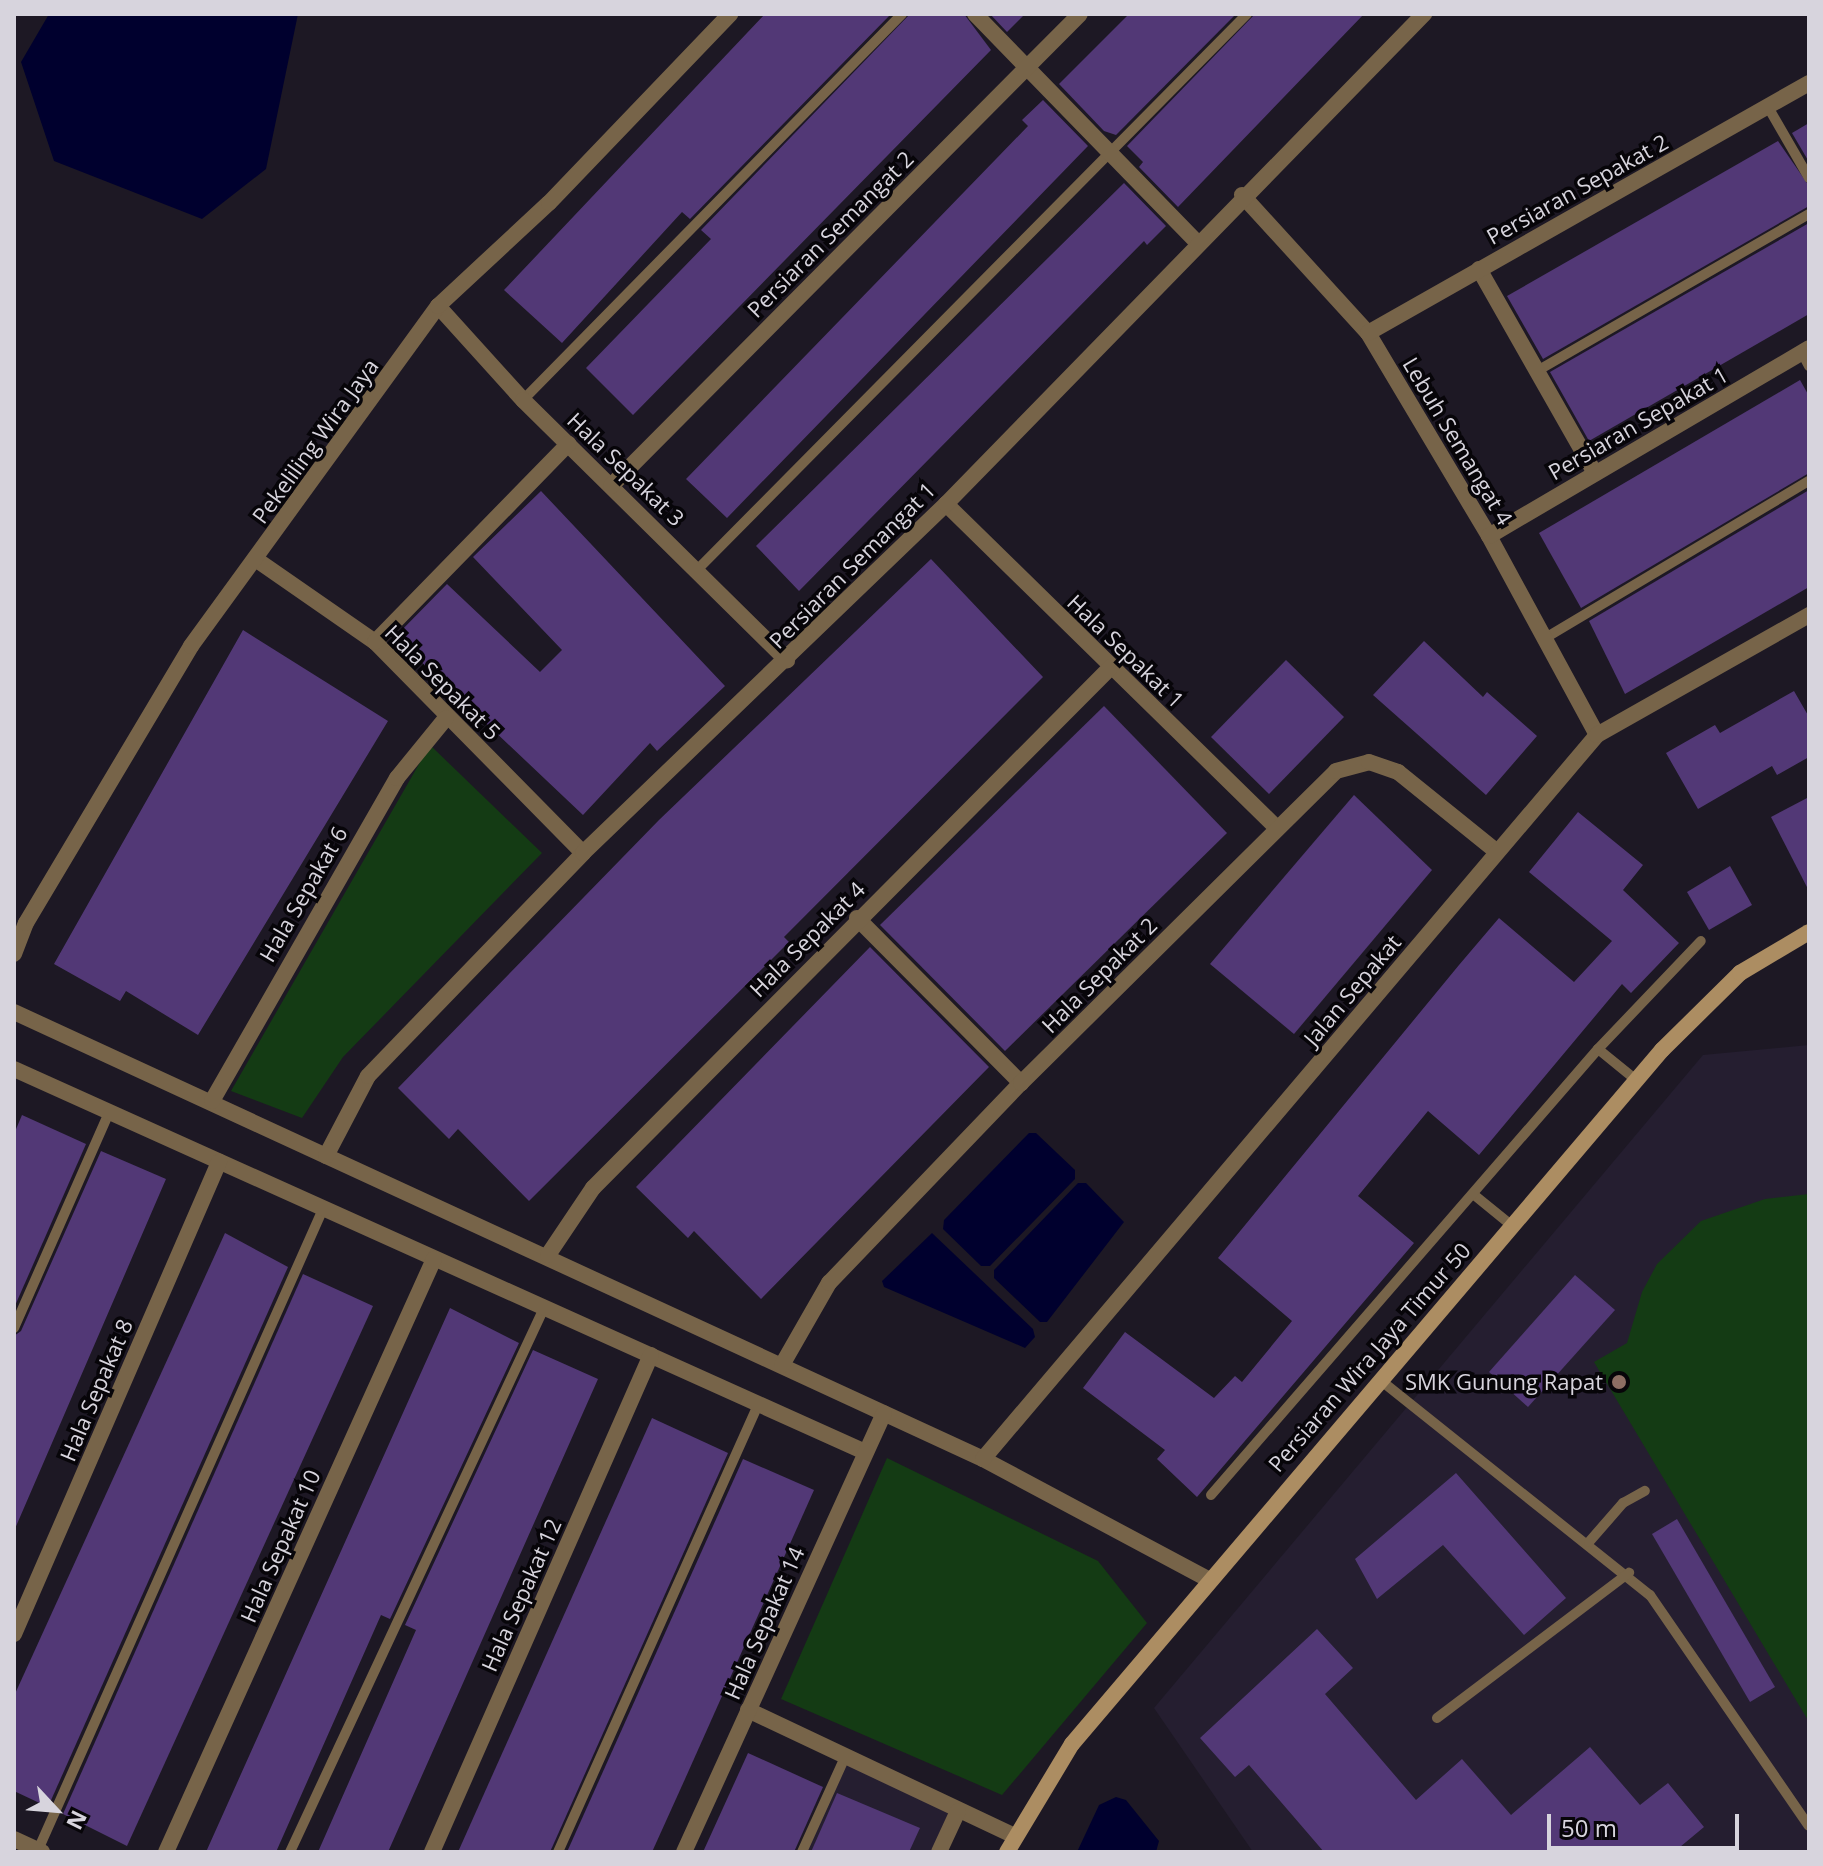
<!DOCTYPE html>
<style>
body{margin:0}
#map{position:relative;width:1823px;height:1866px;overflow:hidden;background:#1d1824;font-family:"Open Sans",sans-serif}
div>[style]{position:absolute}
.built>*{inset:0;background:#251e30}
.green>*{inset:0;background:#143b14}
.water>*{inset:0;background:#00002e}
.building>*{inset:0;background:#523876}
.lane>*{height:10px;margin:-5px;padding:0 5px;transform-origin:5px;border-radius:5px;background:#776449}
.street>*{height:16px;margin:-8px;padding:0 8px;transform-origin:8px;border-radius:8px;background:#776449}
.secondary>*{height:16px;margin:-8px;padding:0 8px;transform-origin:8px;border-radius:8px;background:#ac8d62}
.dots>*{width:22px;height:22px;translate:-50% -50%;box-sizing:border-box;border:4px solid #070509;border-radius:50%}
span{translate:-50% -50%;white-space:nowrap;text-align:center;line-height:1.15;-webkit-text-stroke:7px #070509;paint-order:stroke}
.street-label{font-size:22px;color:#d7d4dd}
.poi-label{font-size:22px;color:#d7d4dd}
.right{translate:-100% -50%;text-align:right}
.frame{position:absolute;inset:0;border:16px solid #d7d4dd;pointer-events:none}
.north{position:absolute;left:16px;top:1770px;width:80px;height:80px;-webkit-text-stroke:6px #070509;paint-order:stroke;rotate:116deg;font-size:22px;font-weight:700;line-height:32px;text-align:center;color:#d7d4dd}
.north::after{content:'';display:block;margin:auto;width:28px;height:36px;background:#d7d4dd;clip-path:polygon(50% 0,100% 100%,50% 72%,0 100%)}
.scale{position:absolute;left:1547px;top:1814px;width:192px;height:36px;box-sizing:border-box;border:4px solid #d7d4dd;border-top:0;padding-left:10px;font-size:24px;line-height:28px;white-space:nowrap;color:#d7d4dd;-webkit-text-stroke:6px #070509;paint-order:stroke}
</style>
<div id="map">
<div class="built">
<div style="clip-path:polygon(1809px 1045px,1809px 1852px,1253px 1852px,1154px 1708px,1703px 1055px)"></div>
<div style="clip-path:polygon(849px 1760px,959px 1811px,940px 1852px,806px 1852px)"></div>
</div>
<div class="green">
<div style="clip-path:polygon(430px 745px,542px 853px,343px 1057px,302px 1118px,231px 1091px)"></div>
<div style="clip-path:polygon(1809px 1194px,1809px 1722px,1594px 1362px,1627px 1343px,1642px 1292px,1657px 1264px,1701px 1221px,1765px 1199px)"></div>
<div style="clip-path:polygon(887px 1458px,1098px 1561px,1147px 1623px,1002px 1795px,781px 1699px)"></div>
</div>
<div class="water">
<div style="clip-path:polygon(49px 14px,298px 14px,266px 169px,202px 219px,54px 161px,21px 62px)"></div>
<div style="clip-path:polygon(1029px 1133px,1036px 1133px,1075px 1170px,1075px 1179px,990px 1266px,981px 1266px,943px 1229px,944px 1220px)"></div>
<div style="clip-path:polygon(1078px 1183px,1086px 1183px,1124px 1222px,1047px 1322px,1040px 1322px,994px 1278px,994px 1270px)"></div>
<div style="clip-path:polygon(932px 1233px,1033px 1329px,1035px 1337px,1025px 1348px,884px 1287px,882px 1281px)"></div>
<div style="clip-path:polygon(1116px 1797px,1126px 1800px,1159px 1841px,1156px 1852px,1077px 1852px,1099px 1805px)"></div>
</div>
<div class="building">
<div style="clip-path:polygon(765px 14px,891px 14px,690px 219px,682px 212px,562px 343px,504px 290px)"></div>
<div style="clip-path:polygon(910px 14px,964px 14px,991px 50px,633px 415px,586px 368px,711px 239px,701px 230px)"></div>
<div style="clip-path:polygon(990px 14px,1025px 14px,1007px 32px)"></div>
<div style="clip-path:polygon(1129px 14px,1236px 14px,1116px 135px,1104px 131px,1059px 84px)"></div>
<div style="clip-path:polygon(1255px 14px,1364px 14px,1178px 207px,1139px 167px,1143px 162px,1127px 146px)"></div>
<div style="clip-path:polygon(1043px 100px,1088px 146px,727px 518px,686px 479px,1028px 126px,1022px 120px)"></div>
<div style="clip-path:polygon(1809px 123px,1809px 162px,1792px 133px)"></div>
<div style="clip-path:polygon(1778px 141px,1809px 186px,1809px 206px,1543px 359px,1507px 296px)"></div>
<div style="clip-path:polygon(1124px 183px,1166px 226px,1147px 245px,1144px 241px,799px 591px,756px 546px)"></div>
<div style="clip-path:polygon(1809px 223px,1809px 314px,1589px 441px,1550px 372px)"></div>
<div style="clip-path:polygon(1800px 380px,1809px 396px,1809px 473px,1581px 608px,1539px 533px)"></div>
<div style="clip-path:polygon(1809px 490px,1809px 587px,1625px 694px,1589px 621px)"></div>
<div style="clip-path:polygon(541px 491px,725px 686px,657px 751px,650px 743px,583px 815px,395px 637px,447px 584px,540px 672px,562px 650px,473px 557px)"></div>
<div style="clip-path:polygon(931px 559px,1043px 677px,784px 937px,789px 942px,529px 1201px,458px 1129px,449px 1139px,398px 1088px,659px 820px)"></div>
<div style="clip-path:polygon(243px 630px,388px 721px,198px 1035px,126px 991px,120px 1001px,54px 964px)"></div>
<div style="clip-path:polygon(1424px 641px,1483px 697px,1487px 692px,1537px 736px,1486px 795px,1373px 695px)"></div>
<div style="clip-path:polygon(1286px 660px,1344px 717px,1269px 794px,1211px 737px)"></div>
<div style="clip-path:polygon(1794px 691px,1809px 717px,1809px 757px,1777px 775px,1772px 766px,1698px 809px,1666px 753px,1715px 725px,1720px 733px)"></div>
<div style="clip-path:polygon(1104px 706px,1227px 833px,1005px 1051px,880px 925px)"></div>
<div style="clip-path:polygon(1354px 795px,1432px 870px,1294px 1034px,1210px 964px)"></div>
<div style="clip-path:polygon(1809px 797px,1809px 891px,1771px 817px)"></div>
<div style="clip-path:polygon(1578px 812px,1643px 865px,1623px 890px,1679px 943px,1631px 993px,1622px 984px,1479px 1155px,1428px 1111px,1358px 1196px,1414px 1243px,1197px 1497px,1157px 1459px,1165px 1450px,1083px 1388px,1125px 1332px,1214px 1398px,1235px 1376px,1242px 1382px,1292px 1321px,1218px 1258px,1459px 965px,1499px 918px,1574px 982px,1612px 941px,1529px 872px)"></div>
<div style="clip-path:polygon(1730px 866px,1752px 905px,1709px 930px,1687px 892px)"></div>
<div style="clip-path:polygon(870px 947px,989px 1067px,761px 1299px,694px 1231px,688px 1238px,636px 1187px)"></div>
<div style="clip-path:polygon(22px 1115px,86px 1144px,14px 1308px,14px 1134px)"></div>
<div style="clip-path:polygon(101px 1151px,166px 1179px,14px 1531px,14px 1336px,21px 1331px)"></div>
<div style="clip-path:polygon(225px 1233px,288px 1267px,48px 1807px,14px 1791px,14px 1696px)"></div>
<div style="clip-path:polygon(303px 1274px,373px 1306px,127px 1846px,63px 1814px)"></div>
<div style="clip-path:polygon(1575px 1275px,1615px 1310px,1528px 1407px,1489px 1372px)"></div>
<div style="clip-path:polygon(450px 1308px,519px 1343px,390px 1619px,381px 1615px,276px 1852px,206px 1852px)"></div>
<div style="clip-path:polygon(533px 1350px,598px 1379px,388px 1852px,318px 1852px,416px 1630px,405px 1625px)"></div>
<div style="clip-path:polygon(652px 1418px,728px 1453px,550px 1852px,458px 1852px)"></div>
<div style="clip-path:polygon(743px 1459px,814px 1490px,685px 1779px,652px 1852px,567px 1852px)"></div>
<div style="clip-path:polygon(1456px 1473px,1566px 1598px,1524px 1635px,1443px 1545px,1377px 1599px,1355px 1559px)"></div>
<div style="clip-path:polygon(1677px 1519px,1775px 1687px,1750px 1702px,1652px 1534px)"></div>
<div style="clip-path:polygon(1317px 1629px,1353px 1668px,1325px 1694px,1416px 1800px,1462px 1759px,1511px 1815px,1590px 1747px,1640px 1805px,1668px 1783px,1704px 1827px,1674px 1852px,1324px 1852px,1249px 1765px,1235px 1777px,1200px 1738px)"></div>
<div style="clip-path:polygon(748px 1753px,823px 1787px,794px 1852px,703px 1852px)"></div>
<div style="clip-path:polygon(837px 1793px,920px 1828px,909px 1852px,811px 1852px)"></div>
</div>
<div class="lane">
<div style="left:1768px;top:107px;width:82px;rotate:60deg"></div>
<div style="left:1802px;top:353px;width:15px;rotate:62deg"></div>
<div style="left:1537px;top:371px;width:314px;rotate:-30deg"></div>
<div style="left:523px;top:400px;width:541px;rotate:-45.52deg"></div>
<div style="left:697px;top:570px;width:782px;rotate:-45.31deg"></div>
<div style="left:1547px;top:637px;width:305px;rotate:-30.8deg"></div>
<div style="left:1598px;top:1049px;width:49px;rotate:39.2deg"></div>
<div style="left:1473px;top:1194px;width:49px;rotate:39.2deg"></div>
<div style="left:14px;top:1328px;width:235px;rotate:-66.2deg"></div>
<div style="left:1379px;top:1379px;width:347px;rotate:38.6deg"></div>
<div style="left:1650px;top:1595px;width:280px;rotate:55.5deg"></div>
<div style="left:1211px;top:1495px;width:590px;rotate:-49.05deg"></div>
<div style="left:1598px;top:1049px;width:149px;rotate:-46.4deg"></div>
<div style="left:1589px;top:1542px;width:52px;rotate:-48.9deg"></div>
<div style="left:1623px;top:1503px;width:25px;rotate:-29deg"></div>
<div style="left:1437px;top:1718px;width:241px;rotate:-37.1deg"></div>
<div style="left:38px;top:1850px;width:702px;rotate:-66.03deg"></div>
<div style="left:290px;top:1852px;width:600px;rotate:-64.97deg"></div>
<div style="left:558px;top:1852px;width:490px;rotate:-65.9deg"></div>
<div style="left:802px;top:1852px;width:107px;rotate:-65.6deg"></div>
</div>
<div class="street">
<div style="left:975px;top:14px;width:318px;rotate:45.8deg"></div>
<div style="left:1242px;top:195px;width:187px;rotate:47.6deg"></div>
<div style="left:1368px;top:333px;width:236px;rotate:59.2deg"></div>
<div style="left:1489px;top:536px;width:226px;rotate:61.5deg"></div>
<div style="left:1479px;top:269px;width:235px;rotate:60.4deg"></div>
<div style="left:438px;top:306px;width:127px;rotate:47.9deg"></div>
<div style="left:523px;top:400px;width:371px;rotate:44.6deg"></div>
<div style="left:1368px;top:333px;width:507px;rotate:-29.55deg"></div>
<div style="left:611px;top:486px;width:665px;rotate:-45.18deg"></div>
<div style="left:946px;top:504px;width:463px;rotate:44.4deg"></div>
<div style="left:1489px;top:536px;width:371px;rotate:-30.4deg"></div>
<div style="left:257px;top:560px;width:144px;rotate:34.8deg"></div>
<div style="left:375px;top:642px;width:296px;rotate:45.4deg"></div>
<div style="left:375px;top:642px;width:277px;rotate:-45.7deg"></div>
<div style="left:857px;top:918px;width:233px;rotate:45.2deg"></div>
<div style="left:14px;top:954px;width:33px;rotate:-69deg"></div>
<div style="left:26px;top:923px;width:322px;rotate:-59.2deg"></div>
<div style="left:191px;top:646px;width:420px;rotate:-54deg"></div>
<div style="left:438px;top:306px;width:151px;rotate:-42.9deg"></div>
<div style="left:549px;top:203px;width:262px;rotate:-46.2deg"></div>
<div style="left:14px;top:1012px;width:1067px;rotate:24.76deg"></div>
<div style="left:983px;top:1459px;width:255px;rotate:28.1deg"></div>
<div style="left:14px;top:1069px;width:933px;rotate:24.23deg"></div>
<div style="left:212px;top:1101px;width:372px;rotate:-60.2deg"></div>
<div style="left:397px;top:778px;width:77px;rotate:-50.8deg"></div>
<div style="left:326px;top:1156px;width:90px;rotate:-62.3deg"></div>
<div style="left:368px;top:1076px;width:310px;rotate:-46deg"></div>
<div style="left:583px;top:853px;width:504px;rotate:-43.87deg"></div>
<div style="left:946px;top:504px;width:685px;rotate:-45.71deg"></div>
<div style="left:548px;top:1255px;width:81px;rotate:-56.1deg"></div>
<div style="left:593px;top:1188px;width:735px;rotate:-45.17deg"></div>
<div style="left:782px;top:1365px;width:95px;rotate:-60.2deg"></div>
<div style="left:829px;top:1283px;width:277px;rotate:-46.2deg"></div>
<div style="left:1021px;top:1083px;width:443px;rotate:-44.7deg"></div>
<div style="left:1336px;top:771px;width:34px;rotate:-15deg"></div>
<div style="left:1369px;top:762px;width:31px;rotate:19deg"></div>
<div style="left:1398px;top:772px;width:127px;rotate:38.9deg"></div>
<div style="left:983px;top:1459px;width:949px;rotate:-49.7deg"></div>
<div style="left:1597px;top:735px;width:244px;rotate:-29.5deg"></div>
<div style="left:14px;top:1634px;width:515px;rotate:-66.52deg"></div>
<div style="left:748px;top:1710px;width:295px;rotate:25.3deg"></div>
<div style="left:14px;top:1839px;width:31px;rotate:25deg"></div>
<div style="left:166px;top:1852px;width:651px;rotate:-65.68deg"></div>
<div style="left:432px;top:1852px;width:543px;rotate:-66.22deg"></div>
<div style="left:684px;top:1852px;width:482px;rotate:-65.5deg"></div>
<div style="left:939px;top:1852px;width:45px;rotate:-65.1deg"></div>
</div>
<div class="secondary">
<div style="left:1007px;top:1852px;width:126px;rotate:-59deg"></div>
<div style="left:1072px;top:1744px;width:911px;rotate:-49.63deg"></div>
<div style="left:1662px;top:1050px;width:110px;rotate:-44.6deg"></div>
<div style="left:1740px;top:973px;width:80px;rotate:-30.7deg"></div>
</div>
<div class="dots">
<div style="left:1619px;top:1382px;background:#8d6e63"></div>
</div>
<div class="street-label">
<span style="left:1577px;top:189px;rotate:-29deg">Persiaran Sepakat 2</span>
<span style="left:830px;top:234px;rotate:-45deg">Persiaran Semangat 2</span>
<span style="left:1638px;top:423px;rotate:-30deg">Persiaran Sepakat 1</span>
<span style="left:315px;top:441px;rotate:-54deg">Pekeliling Wira Jaya</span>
<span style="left:1458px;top:441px;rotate:59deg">Lebuh Semangat 4</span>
<span style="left:626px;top:469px;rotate:44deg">Hala Sepakat 3</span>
<span style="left:852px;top:565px;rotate:-45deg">Persiaran Semangat 1</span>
<span style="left:1126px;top:651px;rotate:44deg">Hala Sepakat 1</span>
<span style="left:443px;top:682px;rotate:45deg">Hala Sepakat 5</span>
<span style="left:303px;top:894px;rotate:-60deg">Hala Sepakat 6</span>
<span style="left:807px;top:939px;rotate:-45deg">Hala Sepakat 4</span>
<span style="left:1099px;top:975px;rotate:-45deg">Hala Sepakat 2</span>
<span style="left:1352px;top:990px;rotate:-50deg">Jalan Sepakat</span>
<span style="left:1369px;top:1357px;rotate:-49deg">Persiaran Wira Jaya Timur 50</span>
<span style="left:96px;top:1390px;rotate:-67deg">Hala Sepakat 8</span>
<span style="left:280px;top:1546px;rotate:-66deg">Hala Sepakat 10</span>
<span style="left:521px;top:1595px;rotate:-66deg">Hala Sepakat 12</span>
<span style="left:764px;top:1623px;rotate:-66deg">Hala Sepakat 14</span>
</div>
<div class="poi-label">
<span class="right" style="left:1603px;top:1382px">SMK Gunung Rapat</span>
</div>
<div class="frame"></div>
<div class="north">N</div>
<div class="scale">50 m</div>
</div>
